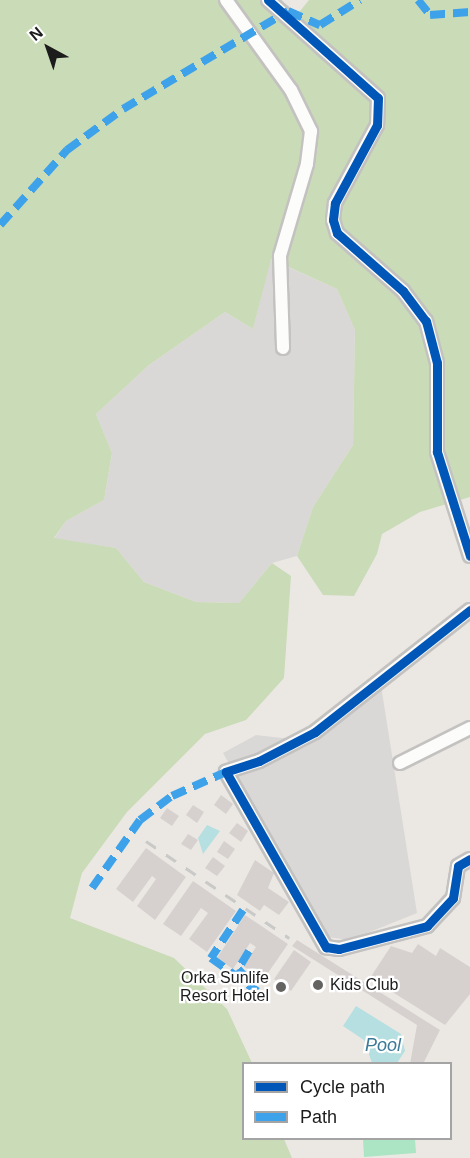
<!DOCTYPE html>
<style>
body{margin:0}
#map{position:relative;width:470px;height:1158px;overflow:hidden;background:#ebe8e4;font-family:Helvetica,sans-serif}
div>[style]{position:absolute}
.residential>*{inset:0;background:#dad8d6}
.forest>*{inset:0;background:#cadbb7}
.pitch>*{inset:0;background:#ace5c3}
.water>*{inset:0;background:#b5dfe0}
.building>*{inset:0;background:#d6d1cf}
.roads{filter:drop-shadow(2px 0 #c3c2c0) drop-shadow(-2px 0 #c3c2c0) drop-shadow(0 2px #c3c2c0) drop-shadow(0 -2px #c3c2c0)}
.minor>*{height:12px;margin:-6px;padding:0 6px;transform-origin:6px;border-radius:6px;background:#fcfcfb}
.rail>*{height:3px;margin-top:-1.5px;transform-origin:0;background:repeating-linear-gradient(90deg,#c9c9c8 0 12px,transparent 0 24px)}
.quiet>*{height:8px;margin-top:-4px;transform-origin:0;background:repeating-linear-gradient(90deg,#3da2ea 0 15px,transparent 0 23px)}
.cycleway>*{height:9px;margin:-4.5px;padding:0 4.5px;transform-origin:4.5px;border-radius:4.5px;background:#0057b8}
.dots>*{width:16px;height:16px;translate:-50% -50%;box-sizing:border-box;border:3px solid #fff;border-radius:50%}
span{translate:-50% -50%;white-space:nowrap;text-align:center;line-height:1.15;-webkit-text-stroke:4.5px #fff;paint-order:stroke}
.poi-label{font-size:16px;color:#1c1c1c}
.right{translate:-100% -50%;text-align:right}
.left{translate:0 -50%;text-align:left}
.water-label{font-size:18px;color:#3c7a98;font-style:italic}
.legend{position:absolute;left:242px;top:1062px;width:210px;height:78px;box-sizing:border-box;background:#fff;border:2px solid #a4a4a4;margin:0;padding:8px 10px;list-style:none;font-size:18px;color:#1c1c1c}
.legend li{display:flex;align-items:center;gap:12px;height:30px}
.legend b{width:30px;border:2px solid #a4a4a4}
.north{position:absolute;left:18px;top:18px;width:60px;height:60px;-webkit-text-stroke:4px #fff;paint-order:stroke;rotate:320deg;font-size:16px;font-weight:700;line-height:24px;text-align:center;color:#1c1c1c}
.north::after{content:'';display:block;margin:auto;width:21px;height:27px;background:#1c1c1c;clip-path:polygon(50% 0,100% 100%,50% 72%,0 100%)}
</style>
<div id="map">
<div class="residential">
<div style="clip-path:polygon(270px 259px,337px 289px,355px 330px,353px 445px,313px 507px,297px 556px,272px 563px,239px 603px,196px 602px,144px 582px,116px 548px,54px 539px,66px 521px,104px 500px,112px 453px,96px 414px,149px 365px,225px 312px,253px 329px)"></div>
<div style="clip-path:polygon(379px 673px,417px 913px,350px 940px,327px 937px,223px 753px,256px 735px,291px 739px)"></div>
</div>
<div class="forest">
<div style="clip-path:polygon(0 0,262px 0,287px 27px,309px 0,470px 0,470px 497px,420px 512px,382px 534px,377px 554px,354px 596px,323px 595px,297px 556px,313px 507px,353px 445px,355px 330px,337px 289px,271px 259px,253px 329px,225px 312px,149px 365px,96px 414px,112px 453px,104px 500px,66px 521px,54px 538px,116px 548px,144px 582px,196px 602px,239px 603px,272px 563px,291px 576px,284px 678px,246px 720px,205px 734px,127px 812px,82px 873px,70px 918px,174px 958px,227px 1009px,252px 1063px,243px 1064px,243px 1138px,284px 1139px,292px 1158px,0 1158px)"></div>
</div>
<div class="pitch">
<div style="clip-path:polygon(363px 1139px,415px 1139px,416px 1153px,364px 1157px)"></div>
</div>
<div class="water">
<div style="clip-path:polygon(207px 825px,220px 831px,203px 854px,198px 838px)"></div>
<div style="clip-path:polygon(356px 1006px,401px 1034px,405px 1051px,397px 1063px,372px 1063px,364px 1040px,343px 1026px)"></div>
</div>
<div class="building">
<div style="clip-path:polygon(221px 795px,233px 804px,226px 814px,214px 805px)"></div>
<div style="clip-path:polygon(193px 805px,204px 812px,197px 823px,186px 815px)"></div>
<div style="clip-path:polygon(167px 808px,179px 816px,172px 826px,160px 818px)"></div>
<div style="clip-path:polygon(237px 823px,248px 831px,241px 842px,229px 833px)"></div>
<div style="clip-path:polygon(188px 834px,198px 840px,191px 850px,181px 844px)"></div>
<div style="clip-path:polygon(224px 841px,235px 849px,228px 859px,217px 852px)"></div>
<div style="clip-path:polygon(146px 848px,186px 877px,155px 920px,137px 906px,156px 879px,152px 876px,133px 902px,116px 889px)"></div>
<div style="clip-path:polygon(213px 857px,225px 866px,217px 876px,205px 868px)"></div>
<div style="clip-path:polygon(255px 860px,274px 873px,268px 888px,289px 902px,279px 915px,264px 905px,260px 911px,237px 895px)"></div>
<div style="clip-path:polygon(193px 881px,236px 911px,207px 952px,189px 939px,208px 913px,201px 908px,181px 936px,163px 924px)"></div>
<div style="clip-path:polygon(245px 915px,288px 944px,263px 980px,243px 966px,256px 947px,250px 943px,233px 969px,217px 958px)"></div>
<div style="clip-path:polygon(297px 940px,440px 1030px,423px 1064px,410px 1064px,417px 1025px,292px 946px)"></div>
<div style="clip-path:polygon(418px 944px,436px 956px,440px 948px,470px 967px,470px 994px,445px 1025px,370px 978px,391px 946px,412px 953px)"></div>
<div style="clip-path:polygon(294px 950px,311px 962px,291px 991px,274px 979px)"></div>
</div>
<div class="roads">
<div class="minor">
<div style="left:226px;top:0;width:111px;rotate:54.2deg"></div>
<div style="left:291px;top:90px;width:46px;rotate:64deg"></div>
<div style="left:311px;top:131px;width:33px;rotate:97deg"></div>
<div style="left:307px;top:164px;width:96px;rotate:106.4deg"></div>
<div style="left:280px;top:256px;width:92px;rotate:88.1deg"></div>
<div style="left:268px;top:0;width:147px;rotate:41.7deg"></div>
<div style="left:378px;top:98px;width:27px;rotate:92deg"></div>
<div style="left:377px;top:125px;width:89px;rotate:118.3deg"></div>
<div style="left:335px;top:203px;width:17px;rotate:97deg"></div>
<div style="left:333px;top:220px;width:14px;rotate:73deg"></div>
<div style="left:337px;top:233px;width:88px;rotate:41.3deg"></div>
<div style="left:403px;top:291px;width:38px;rotate:53deg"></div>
<div style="left:426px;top:321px;width:43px;rotate:75.3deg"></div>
<div style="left:437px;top:363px;width:89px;rotate:90deg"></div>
<div style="left:437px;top:452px;width:109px;rotate:72.4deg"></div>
<div style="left:470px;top:610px;width:197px;rotate:141.8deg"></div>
<div style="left:315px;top:732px;width:63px;rotate:152.6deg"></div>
<div style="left:259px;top:761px;width:35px;rotate:162deg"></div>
<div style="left:226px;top:772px;width:202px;rotate:60.3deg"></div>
<div style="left:326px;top:947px;width:13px;rotate:9deg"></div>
<div style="left:339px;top:949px;width:91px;rotate:-14.6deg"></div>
<div style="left:427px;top:926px;width:38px;rotate:-47deg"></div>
<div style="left:453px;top:898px;width:32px;rotate:-81deg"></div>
<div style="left:458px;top:866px;width:14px;rotate:-30deg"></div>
<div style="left:400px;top:763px;width:78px;rotate:-26.6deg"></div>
</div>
</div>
<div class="rail">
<div style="left:146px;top:841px;width:173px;rotate:34.1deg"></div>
</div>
<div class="quiet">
<div style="left:418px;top:0;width:19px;rotate:51deg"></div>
<div style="left:430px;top:15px;width:40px;rotate:-4.3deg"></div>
<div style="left:0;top:225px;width:101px;rotate:-48.2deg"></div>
<div style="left:67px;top:150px;width:69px;rotate:-36.2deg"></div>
<div style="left:123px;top:109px;width:192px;rotate:-30.7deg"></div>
<div style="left:288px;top:11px;width:35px;rotate:24deg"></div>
<div style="left:320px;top:25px;width:47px;rotate:-32deg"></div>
<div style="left:92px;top:888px;width:83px;rotate:-54.8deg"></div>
<div style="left:140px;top:820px;width:40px;rotate:-37deg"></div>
<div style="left:172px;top:796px;width:59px;rotate:-24deg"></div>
<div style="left:243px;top:910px;width:58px;rotate:123.7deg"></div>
<div style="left:211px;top:958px;width:57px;rotate:35.7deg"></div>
<div style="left:249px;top:951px;width:21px;rotate:121deg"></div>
<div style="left:238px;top:969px;width:21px;rotate:47deg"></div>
</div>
<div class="cycleway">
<div style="left:268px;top:0;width:147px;rotate:41.7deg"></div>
<div style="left:378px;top:98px;width:27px;rotate:92deg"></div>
<div style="left:377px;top:125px;width:89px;rotate:118.3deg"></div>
<div style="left:335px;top:203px;width:17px;rotate:97deg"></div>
<div style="left:333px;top:220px;width:14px;rotate:73deg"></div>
<div style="left:337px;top:233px;width:88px;rotate:41.3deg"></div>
<div style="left:403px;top:291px;width:38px;rotate:53deg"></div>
<div style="left:426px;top:321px;width:43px;rotate:75.3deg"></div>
<div style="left:437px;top:363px;width:89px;rotate:90deg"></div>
<div style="left:437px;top:452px;width:109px;rotate:72.4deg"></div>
<div style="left:470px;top:610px;width:197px;rotate:141.8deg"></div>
<div style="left:315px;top:732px;width:63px;rotate:152.6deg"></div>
<div style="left:259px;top:761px;width:35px;rotate:162deg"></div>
<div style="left:226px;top:772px;width:202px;rotate:60.3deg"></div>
<div style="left:326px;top:947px;width:13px;rotate:9deg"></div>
<div style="left:339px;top:949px;width:91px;rotate:-14.6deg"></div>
<div style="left:427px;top:926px;width:38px;rotate:-47deg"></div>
<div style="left:453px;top:898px;width:32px;rotate:-81deg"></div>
<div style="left:458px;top:866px;width:14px;rotate:-30deg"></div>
</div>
<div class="dots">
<div style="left:318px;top:985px;background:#646362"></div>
<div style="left:281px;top:987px;background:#646362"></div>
</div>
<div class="poi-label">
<span class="right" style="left:269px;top:987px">Orka Sunlife<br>Resort Hotel</span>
<span class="left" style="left:330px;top:985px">Kids Club</span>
</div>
<div class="water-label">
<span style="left:383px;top:1045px">Pool</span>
</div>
<ul class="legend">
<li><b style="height:8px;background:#0057b8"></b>Cycle path</li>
<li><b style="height:8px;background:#3da2ea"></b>Path</li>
</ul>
<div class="north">N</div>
</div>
